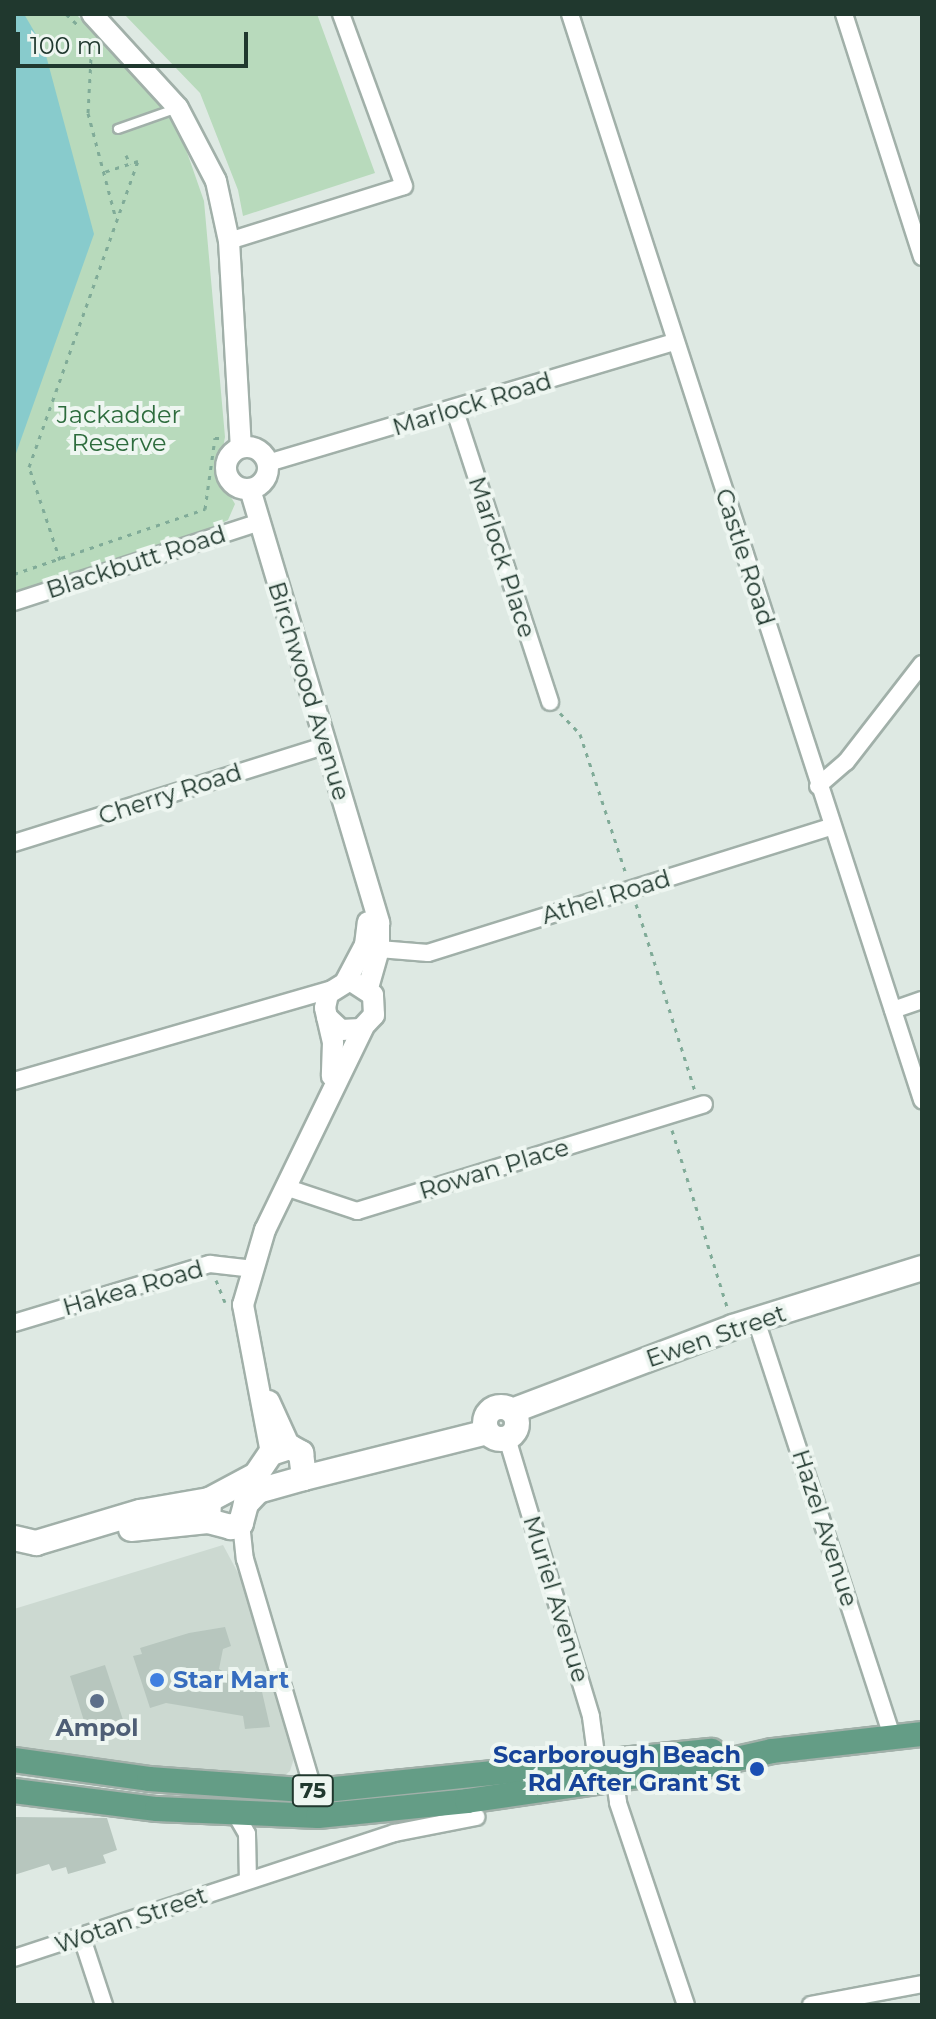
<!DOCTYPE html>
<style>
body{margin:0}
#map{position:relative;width:936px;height:2019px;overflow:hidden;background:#dee9e3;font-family:Montserrat,sans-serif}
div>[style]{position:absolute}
.built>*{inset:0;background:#ccd9d1}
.green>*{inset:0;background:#b8dabc}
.water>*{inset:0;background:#88cbcc}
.building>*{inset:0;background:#b7c6be}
.path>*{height:3px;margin-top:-1.5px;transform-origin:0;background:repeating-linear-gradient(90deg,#80ab98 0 4px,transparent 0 10px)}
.roads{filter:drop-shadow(2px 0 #a1b0a9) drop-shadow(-2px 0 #a1b0a9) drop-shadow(0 2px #a1b0a9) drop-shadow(0 -2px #a1b0a9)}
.service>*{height:8px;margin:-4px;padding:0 4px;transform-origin:4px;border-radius:4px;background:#fff}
.minor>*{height:16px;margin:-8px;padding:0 8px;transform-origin:8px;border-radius:8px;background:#fff}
.tertiary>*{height:20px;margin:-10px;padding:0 10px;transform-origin:10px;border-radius:10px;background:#fff}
.tertiary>.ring{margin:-10px;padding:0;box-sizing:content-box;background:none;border:20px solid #fff;border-radius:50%}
.secondary>*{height:24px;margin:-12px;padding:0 12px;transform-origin:12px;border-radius:12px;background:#fff}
.secondary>.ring{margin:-12px;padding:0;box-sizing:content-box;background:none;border:24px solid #fff;border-radius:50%}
.primary>*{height:24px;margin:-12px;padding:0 12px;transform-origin:12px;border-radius:12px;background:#649d86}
.dots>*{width:22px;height:22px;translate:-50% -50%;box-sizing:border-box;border:4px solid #eef6f1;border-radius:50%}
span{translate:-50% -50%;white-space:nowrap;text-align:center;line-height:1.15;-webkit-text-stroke:8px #eef6f1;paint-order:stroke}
.shield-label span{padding:2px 6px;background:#eef6f1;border:2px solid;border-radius:6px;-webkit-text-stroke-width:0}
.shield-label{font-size:22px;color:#20382e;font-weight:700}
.street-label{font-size:24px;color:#20382e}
.park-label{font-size:24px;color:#2d6c3d}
.shop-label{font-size:24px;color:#366cbe;font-weight:700}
.left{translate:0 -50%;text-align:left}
.service-label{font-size:24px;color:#4e5e75;font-weight:700}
.transit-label{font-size:24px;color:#164399;font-weight:700}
.right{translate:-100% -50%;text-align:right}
.frame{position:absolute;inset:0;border:16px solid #20382e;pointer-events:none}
.scale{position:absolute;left:16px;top:32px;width:232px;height:36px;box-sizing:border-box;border:4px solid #20382e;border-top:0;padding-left:10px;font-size:24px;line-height:28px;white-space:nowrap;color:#20382e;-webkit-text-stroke:6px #eef6f1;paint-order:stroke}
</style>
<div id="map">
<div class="built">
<div style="clip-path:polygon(223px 1545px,244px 1584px,296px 1752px,290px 1771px,283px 1777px,156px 1768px,14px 1747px,14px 1609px)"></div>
</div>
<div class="green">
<div style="clip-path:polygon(14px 14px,76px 14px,175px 118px,204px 201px,225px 437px,218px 475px,235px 504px,228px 520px,181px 543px,14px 596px)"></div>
<div style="clip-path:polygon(124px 14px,317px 14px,375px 173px,243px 216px,238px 190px,200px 93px)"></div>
</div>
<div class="water">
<div style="clip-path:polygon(14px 14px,24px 14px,44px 48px,94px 234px,14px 459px)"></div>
</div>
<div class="building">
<div style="clip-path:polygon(225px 1627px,231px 1646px,223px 1649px,219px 1669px,246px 1685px,260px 1683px,270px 1727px,245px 1729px,243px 1716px,166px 1703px,150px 1708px,133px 1656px,142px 1654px,140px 1648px,189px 1633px)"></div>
<div style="clip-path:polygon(105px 1665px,125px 1726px,89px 1737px,70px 1676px)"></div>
<div style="clip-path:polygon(14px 1817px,107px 1818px,117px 1850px,103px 1855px,106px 1863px,68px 1874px,66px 1867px,52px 1871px,49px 1864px,14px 1875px)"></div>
</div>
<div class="path">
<div style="left:66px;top:14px;width:16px;rotate:43deg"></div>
<div style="left:92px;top:39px;width:74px;rotate:93.1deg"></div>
<div style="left:88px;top:113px;width:110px;rotate:75.2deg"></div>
<div style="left:126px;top:155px;width:10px;rotate:66deg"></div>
<div style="left:60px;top:560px;width:98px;rotate:-108.4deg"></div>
<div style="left:29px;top:467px;width:325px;rotate:-70.4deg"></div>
<div style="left:138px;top:161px;width:36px;rotate:162deg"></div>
<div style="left:14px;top:574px;width:202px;rotate:-18.8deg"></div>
<div style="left:205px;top:509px;width:72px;rotate:-82deg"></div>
<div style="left:215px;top:438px;width:7px"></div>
<div style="left:560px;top:713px;width:29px;rotate:46deg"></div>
<div style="left:580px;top:734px;width:147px;rotate:71.8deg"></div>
<div style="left:636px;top:904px;width:196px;rotate:72.5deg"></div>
<div style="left:672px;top:1130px;width:189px;rotate:72.7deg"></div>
<div style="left:216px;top:1280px;width:24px;rotate:68deg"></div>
</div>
<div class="roads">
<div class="service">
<div style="left:118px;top:129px;width:64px;rotate:-19.3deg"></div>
</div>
<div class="minor">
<div style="left:570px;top:14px;width:1142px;rotate:72.04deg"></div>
<div style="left:844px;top:14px;width:255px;rotate:72.2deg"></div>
<div style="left:229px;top:241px;width:183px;rotate:-17.4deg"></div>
<div style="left:404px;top:186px;width:183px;rotate:-110.1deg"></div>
<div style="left:455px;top:411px;width:306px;rotate:71.9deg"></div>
<div style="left:268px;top:463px;width:425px;rotate:-16.6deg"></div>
<div style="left:14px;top:602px;width:256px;rotate:-18deg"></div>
<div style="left:818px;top:786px;width:37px;rotate:-41deg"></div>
<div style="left:846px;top:762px;width:124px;rotate:-52.2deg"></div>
<div style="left:14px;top:843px;width:327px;rotate:-17.4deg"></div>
<div style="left:379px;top:949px;width:49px;rotate:4.7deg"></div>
<div style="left:428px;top:953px;width:422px;rotate:-17.4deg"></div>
<div style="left:893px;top:1010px;width:31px;rotate:-19deg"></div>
<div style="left:14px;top:1081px;width:329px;rotate:-16.1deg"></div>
<div style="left:285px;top:1187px;width:76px;rotate:18.4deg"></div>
<div style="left:357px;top:1211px;width:363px;rotate:-17.1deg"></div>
<div style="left:756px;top:1320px;width:439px;rotate:71.9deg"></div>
<div style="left:14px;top:1323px;width:205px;rotate:-16.8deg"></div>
<div style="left:210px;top:1264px;width:44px;rotate:6.5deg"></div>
<div style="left:507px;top:1438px;width:291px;rotate:73.2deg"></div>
<div style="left:591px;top:1717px;width:45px;rotate:82.4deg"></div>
<div style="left:241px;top:1523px;width:36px;rotate:84deg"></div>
<div style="left:245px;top:1559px;width:250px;rotate:73.5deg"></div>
<div style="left:613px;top:1770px;width:33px;rotate:81deg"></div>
<div style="left:618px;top:1803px;width:213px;rotate:71.4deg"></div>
<div style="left:235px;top:1813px;width:24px;rotate:60deg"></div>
<div style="left:247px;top:1834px;width:46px;rotate:88.8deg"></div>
<div style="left:82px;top:1938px;width:71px;rotate:71.8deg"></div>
<div style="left:14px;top:1958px;width:400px;rotate:-18.2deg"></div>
<div style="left:394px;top:1833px;width:84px;rotate:-11deg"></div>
<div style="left:811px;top:2005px;width:113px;rotate:-10.7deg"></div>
</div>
<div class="tertiary">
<div style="left:92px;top:14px;width:127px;rotate:47.5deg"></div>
<div style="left:178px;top:108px;width:82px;rotate:62.5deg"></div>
<div style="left:216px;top:181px;width:61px;rotate:77.8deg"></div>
<div style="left:229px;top:241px;width:206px;rotate:86.7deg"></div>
<div class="ring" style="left:226px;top:447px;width:22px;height:22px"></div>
<div style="left:250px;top:489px;width:453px;rotate:73.4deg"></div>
<div style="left:379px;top:923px;width:26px;rotate:90deg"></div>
<div style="left:379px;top:949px;width:41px;rotate:105.8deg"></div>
<div style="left:346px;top:981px;width:41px;rotate:-62.2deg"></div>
<div style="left:365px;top:945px;width:23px;rotate:-83deg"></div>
<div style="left:327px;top:1017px;width:19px;rotate:43deg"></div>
<div style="left:341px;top:1030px;width:20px;rotate:-3deg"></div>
<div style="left:361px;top:1029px;width:19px;rotate:-47deg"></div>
<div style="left:374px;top:1015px;width:20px;rotate:-93deg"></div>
<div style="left:373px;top:995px;width:27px;rotate:-147deg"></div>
<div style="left:350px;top:980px;width:26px;rotate:148deg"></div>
<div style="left:328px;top:994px;width:14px;rotate:102deg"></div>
<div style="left:325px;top:1008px;width:35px;rotate:77deg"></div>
<div style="left:333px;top:1042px;width:34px;rotate:92deg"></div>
<div style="left:269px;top:1401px;width:51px;rotate:65.5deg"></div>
<div style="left:271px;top:1453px;width:151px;rotate:-100.7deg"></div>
<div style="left:243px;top:1305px;width:78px;rotate:-73.7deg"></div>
<div style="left:265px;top:1230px;width:225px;rotate:-64.1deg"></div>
</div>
<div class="secondary">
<div class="ring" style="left:485px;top:1407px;width:8px;height:8px"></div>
<div style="left:512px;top:1411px;width:236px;rotate:-20.8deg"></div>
<div style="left:733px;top:1327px;width:198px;rotate:-17.3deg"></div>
<div style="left:290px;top:1447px;width:13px;rotate:29deg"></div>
<div style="left:301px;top:1453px;width:25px;rotate:83deg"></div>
<div style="left:304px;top:1478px;width:48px;rotate:164.2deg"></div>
<div style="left:258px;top:1491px;width:18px;rotate:133deg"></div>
<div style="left:246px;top:1504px;width:20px;rotate:105deg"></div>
<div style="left:241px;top:1523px;width:11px;rotate:158deg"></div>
<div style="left:231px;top:1527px;width:24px;rotate:-165deg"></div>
<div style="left:208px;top:1521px;width:21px;rotate:-87deg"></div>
<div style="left:209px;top:1500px;width:53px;rotate:-28deg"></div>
<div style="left:256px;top:1475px;width:27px;rotate:-56deg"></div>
<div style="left:271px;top:1453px;width:20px;rotate:-18deg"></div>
<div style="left:304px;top:1478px;width:189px;rotate:-14.1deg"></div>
<div style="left:131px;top:1529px;width:77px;rotate:-5.9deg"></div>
<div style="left:14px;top:1538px;width:23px;rotate:13deg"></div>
<div style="left:36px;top:1543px;width:109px;rotate:-16.6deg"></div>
<div style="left:140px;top:1512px;width:70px;rotate:-9.9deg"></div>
</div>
<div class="primary">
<div style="left:14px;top:1760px;width:136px;rotate:8deg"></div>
<div style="left:149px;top:1779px;width:166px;rotate:4.1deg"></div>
<div style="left:315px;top:1791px;width:399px;rotate:-5.8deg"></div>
<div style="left:14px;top:1791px;width:144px;rotate:7.2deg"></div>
<div style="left:157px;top:1809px;width:161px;rotate:2.5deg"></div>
<div style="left:318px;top:1816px;width:150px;rotate:-5.7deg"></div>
<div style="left:467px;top:1801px;width:236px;rotate:-8.3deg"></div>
<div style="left:701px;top:1767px;width:73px;rotate:-12.7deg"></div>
<div style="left:772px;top:1751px;width:151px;rotate:-6.5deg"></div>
</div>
</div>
<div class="dots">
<div style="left:157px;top:1680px;background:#3f7fe0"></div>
<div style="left:97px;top:1701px;background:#5c6f8a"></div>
<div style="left:757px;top:1769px;background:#1a4fb4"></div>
</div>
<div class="shield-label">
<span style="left:313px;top:1791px">75</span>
</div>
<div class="street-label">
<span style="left:472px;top:404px;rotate:-17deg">Marlock Road</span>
<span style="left:502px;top:557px;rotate:72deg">Marlock Place</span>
<span style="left:745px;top:557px;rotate:72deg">Castle Road</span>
<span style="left:136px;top:562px;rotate:-18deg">Blackbutt Road</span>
<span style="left:309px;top:691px;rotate:73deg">Birchwood Avenue</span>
<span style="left:170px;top:794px;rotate:-18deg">Cherry Road</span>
<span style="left:606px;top:897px;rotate:-17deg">Athel Road</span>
<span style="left:494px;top:1169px;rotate:-17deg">Rowan Place</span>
<span style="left:133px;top:1288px;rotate:-16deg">Hakea Road</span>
<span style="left:716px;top:1336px;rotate:-19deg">Ewen Street</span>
<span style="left:825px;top:1528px;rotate:72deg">Hazel Avenue</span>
<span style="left:556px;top:1599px;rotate:73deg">Muriel Avenue</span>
<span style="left:131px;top:1920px;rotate:-19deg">Wotan Street</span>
</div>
<div class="park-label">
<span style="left:119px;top:429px">Jackadder<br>Reserve</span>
</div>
<div class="shop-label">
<span class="left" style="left:173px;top:1680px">Star Mart</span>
</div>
<div class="service-label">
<span style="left:97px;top:1728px">Ampol</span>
</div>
<div class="transit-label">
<span class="right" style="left:741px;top:1769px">Scarborough Beach<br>Rd After Grant St</span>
</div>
<div class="frame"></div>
<div class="scale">100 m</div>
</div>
